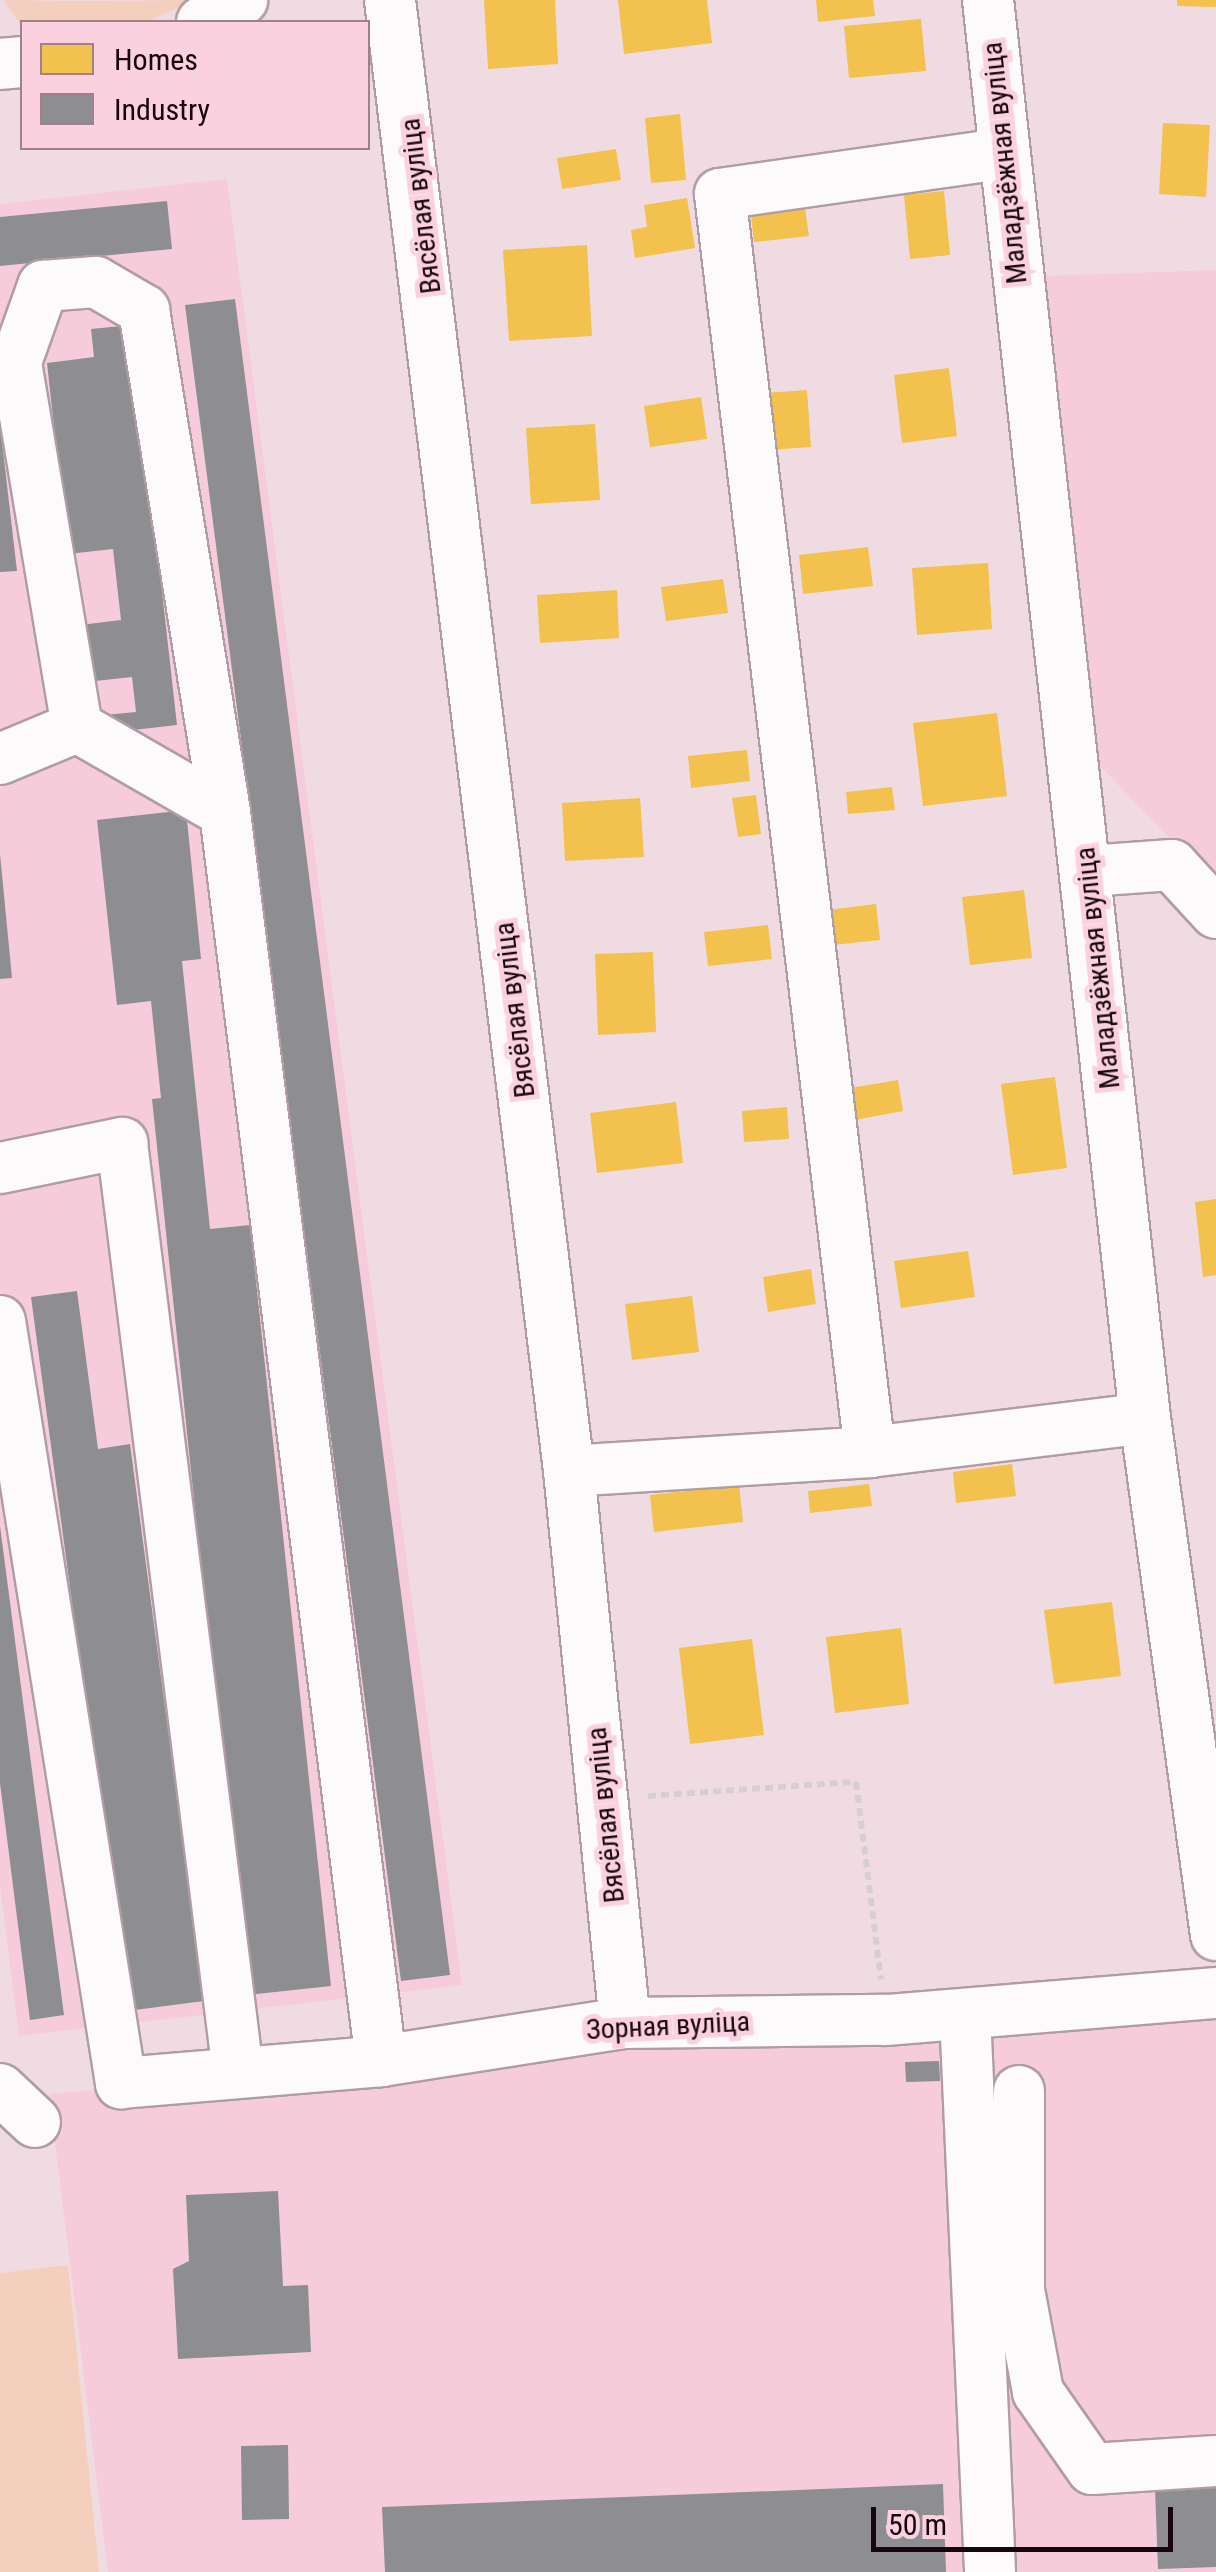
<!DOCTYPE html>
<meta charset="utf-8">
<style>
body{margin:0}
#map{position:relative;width:1216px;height:2572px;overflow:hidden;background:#f1dbe2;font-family:"Roboto Condensed",sans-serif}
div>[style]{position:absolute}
.built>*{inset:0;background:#f7ccda}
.green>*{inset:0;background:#f4cfbe}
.homes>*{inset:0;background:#f2c14e}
.industry>*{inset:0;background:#8d8d92}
.path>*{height:6px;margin-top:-3px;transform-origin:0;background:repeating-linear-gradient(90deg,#d6cfd1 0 8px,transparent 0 13px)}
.roads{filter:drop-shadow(2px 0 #b09da3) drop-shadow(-2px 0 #b09da3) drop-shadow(0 2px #b09da3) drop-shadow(0 -2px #b09da3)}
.minor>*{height:50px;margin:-25px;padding:0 25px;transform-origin:25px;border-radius:25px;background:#fdfafb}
span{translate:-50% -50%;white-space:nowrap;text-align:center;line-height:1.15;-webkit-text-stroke:10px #fbd1df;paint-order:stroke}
.street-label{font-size:28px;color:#17070c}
.legend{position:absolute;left:20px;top:20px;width:350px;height:130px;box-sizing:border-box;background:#fbd1df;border:2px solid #a0808b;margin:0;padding:12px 18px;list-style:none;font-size:30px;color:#17070c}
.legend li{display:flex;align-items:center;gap:20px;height:50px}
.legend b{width:50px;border:2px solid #a0808b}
.scale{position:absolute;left:871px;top:2507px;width:302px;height:45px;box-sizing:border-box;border:5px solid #17070c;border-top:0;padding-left:12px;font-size:30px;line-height:35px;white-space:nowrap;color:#17070c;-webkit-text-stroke:8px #fbd1df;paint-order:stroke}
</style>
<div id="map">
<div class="built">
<div style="clip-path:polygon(227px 179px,462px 1985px,19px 2036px,0 1886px,0 204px)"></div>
<div style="clip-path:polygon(1216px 270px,1216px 886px,1100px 766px,1041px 276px)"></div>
<div style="clip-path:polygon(1216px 2000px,1216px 2572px,108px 2572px,49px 2094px)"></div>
</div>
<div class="green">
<div style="clip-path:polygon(4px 0,78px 1px,195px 0,146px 22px,22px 27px)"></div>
<div style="clip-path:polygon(68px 2265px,99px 2572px,0 2572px,0 2273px)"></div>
</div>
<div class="homes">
<div style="clip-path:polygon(484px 0,555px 0,558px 64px,488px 69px)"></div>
<div style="clip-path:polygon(618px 0,707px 0,712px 43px,624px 54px)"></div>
<div style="clip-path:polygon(816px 0,873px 0,875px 16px,818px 22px)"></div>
<div style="clip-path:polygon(1177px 0,1216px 0,1216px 7px,1177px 6px)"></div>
<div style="clip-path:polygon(921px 19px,926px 71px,849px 78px,844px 26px)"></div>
<div style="clip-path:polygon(680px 114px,686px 180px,651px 183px,645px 118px)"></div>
<div style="clip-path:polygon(1163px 123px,1210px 125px,1206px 197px,1159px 194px)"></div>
<div style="clip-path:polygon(616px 149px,621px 180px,562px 189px,557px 158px)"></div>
<div style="clip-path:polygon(944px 191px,950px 255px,910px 259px,904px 195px)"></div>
<div style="clip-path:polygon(687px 198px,695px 248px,635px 258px,631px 230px,647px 227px,644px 205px)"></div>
<div style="clip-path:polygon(804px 201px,809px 236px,754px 242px,750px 207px)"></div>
<div style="clip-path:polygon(587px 245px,592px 336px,509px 341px,503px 250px)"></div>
<div style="clip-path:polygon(949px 368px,957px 436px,902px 443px,894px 375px)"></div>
<div style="clip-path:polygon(807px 390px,811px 447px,769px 450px,764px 393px)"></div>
<div style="clip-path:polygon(701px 397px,707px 439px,650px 447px,644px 406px)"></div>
<div style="clip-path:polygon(595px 424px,600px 500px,531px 504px,526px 428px)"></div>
<div style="clip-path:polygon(868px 547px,873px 586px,803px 594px,799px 555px)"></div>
<div style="clip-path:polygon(988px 563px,992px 629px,917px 635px,912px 568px)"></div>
<div style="clip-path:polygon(723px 579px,728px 613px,666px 621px,661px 587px)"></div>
<div style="clip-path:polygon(617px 590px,619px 638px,540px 643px,537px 595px)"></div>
<div style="clip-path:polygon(997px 713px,1007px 796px,923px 806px,913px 723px)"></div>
<div style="clip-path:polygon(747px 750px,750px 781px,691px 788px,688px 756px)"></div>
<div style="clip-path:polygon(892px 787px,895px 810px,848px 814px,846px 792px)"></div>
<div style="clip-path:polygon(756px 795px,761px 834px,738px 837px,732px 798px)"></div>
<div style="clip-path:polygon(640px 798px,644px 857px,565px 861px,562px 803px)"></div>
<div style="clip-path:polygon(1024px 890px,1032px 958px,970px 965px,962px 897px)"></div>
<div style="clip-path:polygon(876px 904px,880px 940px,823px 946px,820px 911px)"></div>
<div style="clip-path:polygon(768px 925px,772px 959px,708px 966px,704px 932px)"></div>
<div style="clip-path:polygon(653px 952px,656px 1032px,598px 1035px,595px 954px)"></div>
<div style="clip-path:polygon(1055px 1077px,1067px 1168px,1013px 1175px,1001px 1084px)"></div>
<div style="clip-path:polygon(898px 1080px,903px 1111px,855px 1120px,850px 1088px)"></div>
<div style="clip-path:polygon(676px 1102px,683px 1163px,597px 1173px,590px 1113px)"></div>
<div style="clip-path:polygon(787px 1107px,789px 1139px,744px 1142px,742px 1111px)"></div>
<div style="clip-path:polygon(1216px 1199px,1216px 1275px,1203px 1277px,1195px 1202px)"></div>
<div style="clip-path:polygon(968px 1251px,975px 1297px,901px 1308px,894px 1261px)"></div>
<div style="clip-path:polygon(811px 1269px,816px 1304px,768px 1312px,763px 1277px)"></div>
<div style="clip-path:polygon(692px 1296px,699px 1352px,632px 1360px,625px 1304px)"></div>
<div style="clip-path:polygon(1012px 1464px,1016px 1496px,956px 1503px,953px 1472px)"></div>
<div style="clip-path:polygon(869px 1484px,872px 1506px,810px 1513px,808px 1491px)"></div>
<div style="clip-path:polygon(739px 1485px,743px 1522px,654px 1532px,650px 1495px)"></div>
<div style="clip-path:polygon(1112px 1602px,1121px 1676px,1054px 1684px,1044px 1610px)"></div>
<div style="clip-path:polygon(901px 1628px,909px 1704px,835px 1713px,826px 1637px)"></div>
<div style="clip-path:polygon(752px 1639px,764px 1735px,690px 1744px,679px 1648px)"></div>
</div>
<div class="industry">
<div style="clip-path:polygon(167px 201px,172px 249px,0 266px,0 217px)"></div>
<div style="clip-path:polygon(235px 299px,450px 1975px,401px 1981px,185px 305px)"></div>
<div style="clip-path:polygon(132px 325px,177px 725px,107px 733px,105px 715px,136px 712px,132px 677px,86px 682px,80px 625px,121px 620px,113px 549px,68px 554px,47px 363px,94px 357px,91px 329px)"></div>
<div style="clip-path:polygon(0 425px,17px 571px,0 572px)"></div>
<div style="clip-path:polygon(186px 810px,201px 959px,182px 961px,210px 1229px,250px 1225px,331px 1986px,246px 1995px,152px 1099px,161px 1098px,151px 1001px,117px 1005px,97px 820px)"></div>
<div style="clip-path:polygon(0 854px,12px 978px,0 979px)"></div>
<div style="clip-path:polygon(77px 1291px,98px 1449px,130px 1444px,204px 2001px,127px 2011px,31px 1297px)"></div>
<div style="clip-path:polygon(0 1526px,64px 2015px,30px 2020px,0 1783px)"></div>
<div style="clip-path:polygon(939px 2061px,940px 2081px,906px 2082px,905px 2062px)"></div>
<div style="clip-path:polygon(278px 2191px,283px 2286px,308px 2285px,311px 2352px,178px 2359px,173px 2269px,189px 2261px,186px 2195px)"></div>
<div style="clip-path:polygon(288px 2445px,289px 2519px,242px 2520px,241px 2446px)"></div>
<div style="clip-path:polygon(943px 2484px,946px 2572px,385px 2572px,382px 2507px)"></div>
<div style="clip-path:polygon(1216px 2486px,1216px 2567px,1158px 2569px,1155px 2488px)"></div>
</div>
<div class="path">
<div style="left:648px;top:1796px;width:208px;rotate:-3.9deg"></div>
<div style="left:856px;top:1782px;width:199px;rotate:82.8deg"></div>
</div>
<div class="roads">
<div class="minor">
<div style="left:390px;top:0;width:1482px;rotate:83.06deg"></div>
<div style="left:569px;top:1471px;width:555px;rotate:84.21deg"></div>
<div style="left:988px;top:0;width:1427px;rotate:83.68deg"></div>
<div style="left:1145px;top:1418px;width:522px;rotate:82.18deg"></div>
<div style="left:202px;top:22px;width:46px;rotate:-28.8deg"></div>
<div style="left:0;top:64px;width:22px;rotate:-5deg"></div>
<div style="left:0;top:759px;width:83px;rotate:-22.6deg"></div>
<div style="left:225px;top:812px;width:171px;rotate:-150.1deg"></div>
<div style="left:77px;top:727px;width:370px;rotate:-99.5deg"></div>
<div style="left:16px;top:362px;width:81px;rotate:-70.4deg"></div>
<div style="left:43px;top:286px;width:53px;rotate:-4.3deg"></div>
<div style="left:96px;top:282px;width:56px;rotate:30.3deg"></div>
<div style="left:144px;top:310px;width:508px;rotate:80.83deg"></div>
<div style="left:225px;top:812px;width:1259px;rotate:82.88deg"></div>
<div style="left:1088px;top:871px;width:84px;rotate:-4.1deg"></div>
<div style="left:1172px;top:865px;width:65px;rotate:47.5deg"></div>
<div style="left:0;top:1168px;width:125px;rotate:-11.6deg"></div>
<div style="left:122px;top:1143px;width:936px;rotate:82.88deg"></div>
<div style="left:0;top:1321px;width:772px;rotate:80.98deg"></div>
<div style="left:121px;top:2083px;width:261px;rotate:-4.8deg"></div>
<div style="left:381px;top:2061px;width:247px;rotate:-8.9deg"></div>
<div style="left:625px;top:2023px;width:261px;rotate:-0.7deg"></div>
<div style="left:886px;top:2020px;width:331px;rotate:-4.7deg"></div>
<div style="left:870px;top:1452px;width:1267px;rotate:-96.8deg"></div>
<div style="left:720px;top:194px;width:285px;rotate:-8.1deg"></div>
<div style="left:569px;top:1471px;width:302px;rotate:-3.6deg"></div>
<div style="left:870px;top:1452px;width:277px;rotate:-7deg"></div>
<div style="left:965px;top:2014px;width:559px;rotate:87.43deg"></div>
<div style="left:0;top:2089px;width:48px;rotate:43.3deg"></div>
<div style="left:1019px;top:2091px;width:199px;rotate:90deg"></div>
<div style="left:1019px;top:2290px;width:104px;rotate:79.4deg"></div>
<div style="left:1038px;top:2392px;width:94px;rotate:55deg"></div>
<div style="left:1092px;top:2469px;width:124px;rotate:-3.7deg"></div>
</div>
</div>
<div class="street-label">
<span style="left:1005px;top:163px;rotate:-96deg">Маладзёжная вуліца</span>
<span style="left:421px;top:206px;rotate:-97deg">Вясёлая вуліца</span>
<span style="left:1098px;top:968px;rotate:-96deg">Маладзёжная вуліца</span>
<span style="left:515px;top:1010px;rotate:-97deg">Вясёлая вуліца</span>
<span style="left:606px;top:1815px;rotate:-96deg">Вясёлая вуліца</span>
<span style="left:668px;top:2026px;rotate:-3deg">Зорная вуліца</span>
</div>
<ul class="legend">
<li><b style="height:28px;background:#f2c14e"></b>Homes</li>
<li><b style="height:28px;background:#8d8d92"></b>Industry</li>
</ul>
<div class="scale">50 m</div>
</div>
